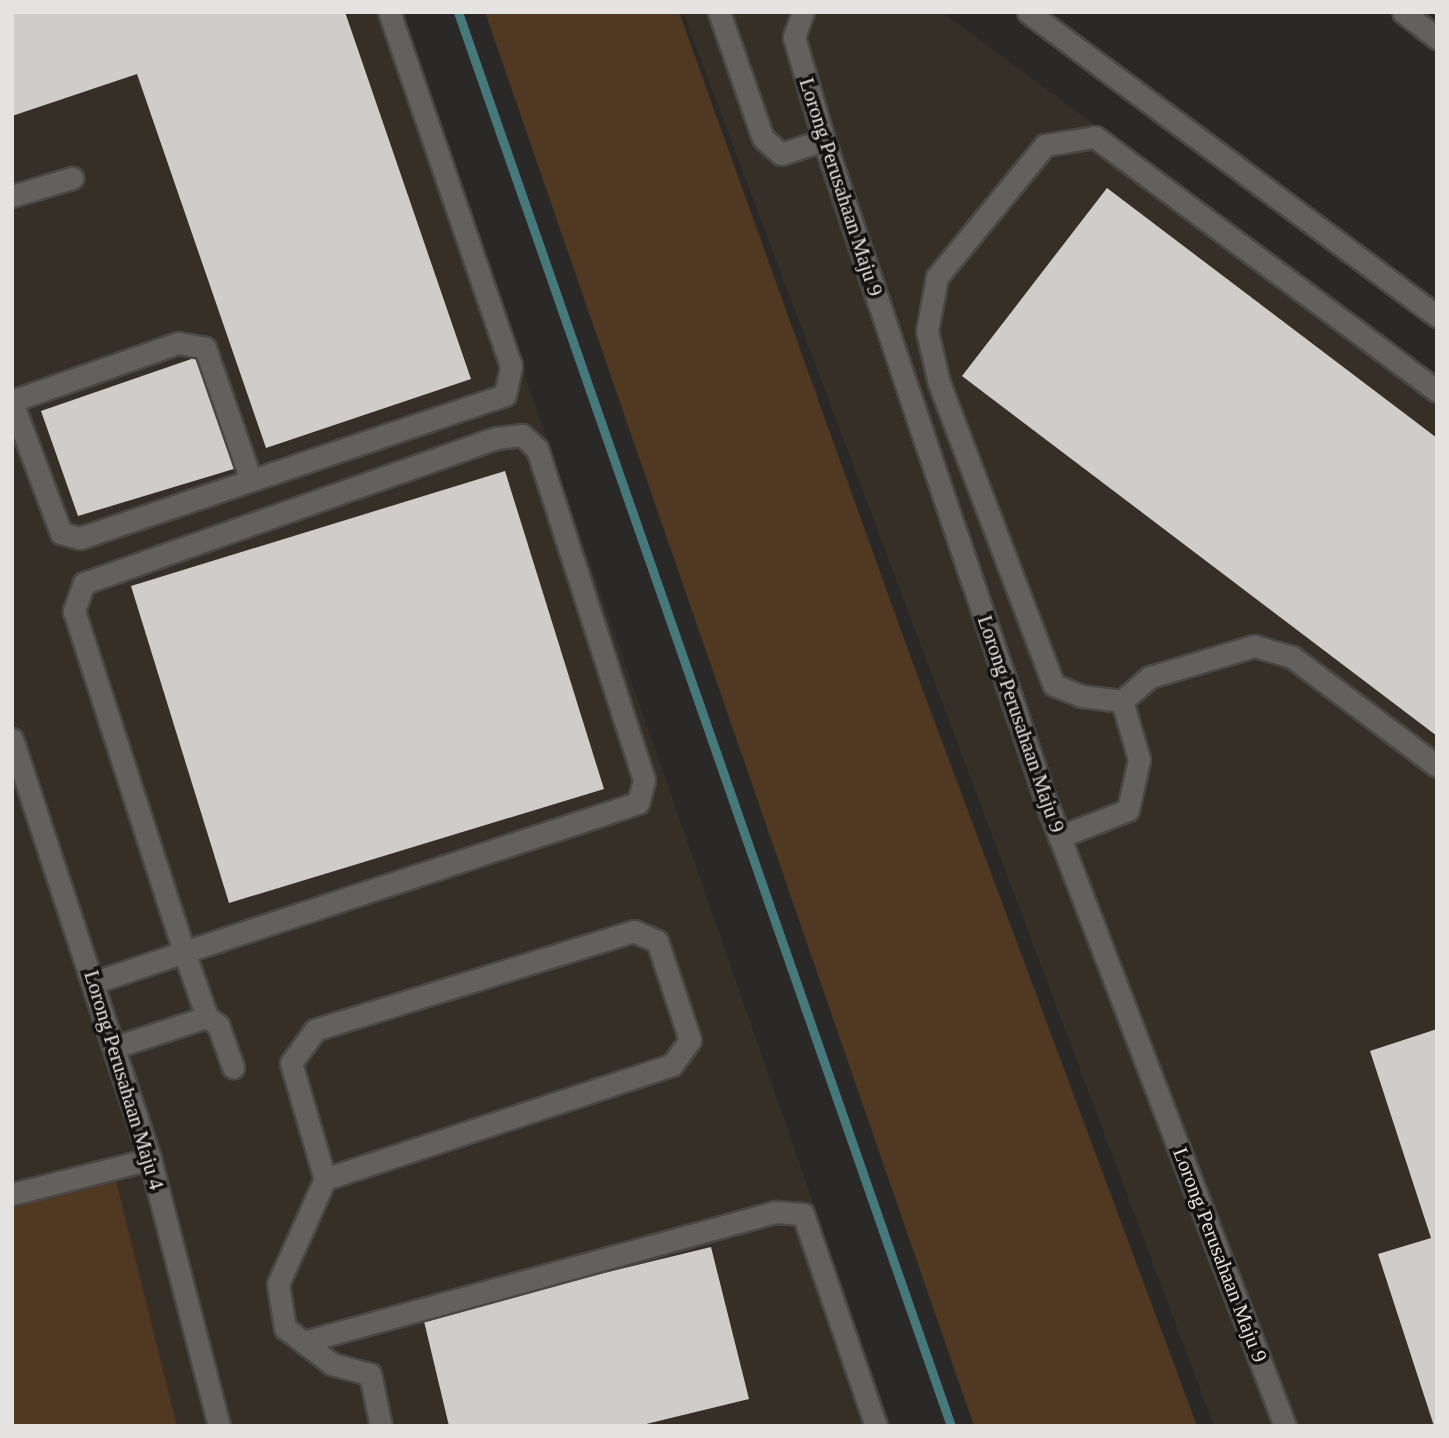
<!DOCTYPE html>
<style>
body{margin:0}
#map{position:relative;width:1449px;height:1438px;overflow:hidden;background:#2b2927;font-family:Georgia,serif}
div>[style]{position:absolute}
.built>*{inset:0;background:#362f28}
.green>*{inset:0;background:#503822}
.stream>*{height:9px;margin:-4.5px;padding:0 4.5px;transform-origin:4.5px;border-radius:4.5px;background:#45797b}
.building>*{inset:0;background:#d0ccca}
.roads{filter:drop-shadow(2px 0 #4a4846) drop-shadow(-2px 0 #4a4846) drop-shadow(0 2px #4a4846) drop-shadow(0 -2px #4a4846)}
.minor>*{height:21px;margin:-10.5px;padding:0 10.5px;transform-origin:10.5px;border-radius:10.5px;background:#63615e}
span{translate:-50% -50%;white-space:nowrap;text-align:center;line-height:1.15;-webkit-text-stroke:7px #131211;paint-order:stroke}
.street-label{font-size:21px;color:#e5e3e2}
.frame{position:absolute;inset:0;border:14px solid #e5e3e2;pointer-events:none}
</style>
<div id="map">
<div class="built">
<div style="clip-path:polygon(12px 12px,398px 12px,891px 1426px,12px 1426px)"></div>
<div style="clip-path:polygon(683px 12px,942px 12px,1437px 378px,1437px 1426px,1214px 1426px)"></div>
</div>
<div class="green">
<div style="clip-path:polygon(485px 12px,679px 12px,908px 650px,1197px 1426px,974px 1426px)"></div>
<div style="clip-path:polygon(116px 1181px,177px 1426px,12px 1426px,12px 1206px)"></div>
</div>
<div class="stream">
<div style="left:458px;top:12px;width:1497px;rotate:70.78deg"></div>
</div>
<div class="building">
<div style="clip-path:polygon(12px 12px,345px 12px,471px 379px,266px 448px,137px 74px,12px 116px)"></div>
<div style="clip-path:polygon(1107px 188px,1437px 438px,1437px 736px,962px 376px)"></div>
<div style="clip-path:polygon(200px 356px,237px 468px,78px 516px,41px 411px)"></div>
<div style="clip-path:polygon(505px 471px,604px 789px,229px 903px,131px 586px)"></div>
<div style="clip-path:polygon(1437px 1029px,1437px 1426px,1434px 1426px,1378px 1254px,1431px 1238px,1370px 1051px)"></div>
<div style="clip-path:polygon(711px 1247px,749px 1399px,638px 1426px,449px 1426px,423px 1317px)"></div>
</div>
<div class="roads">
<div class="minor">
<div style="left:719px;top:12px;width:133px;rotate:70.8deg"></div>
<div style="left:763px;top:138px;width:24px;rotate:42deg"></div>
<div style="left:781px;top:154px;width:45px;rotate:-18deg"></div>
<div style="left:803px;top:12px;width:27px;rotate:110deg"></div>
<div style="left:794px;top:37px;width:107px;rotate:73.8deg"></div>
<div style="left:824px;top:140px;width:700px;rotate:71.44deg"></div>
<div style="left:1047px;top:804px;width:666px;rotate:69.06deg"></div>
<div style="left:1028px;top:12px;width:510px;rotate:36.62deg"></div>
<div style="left:1403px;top:12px;width:43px;rotate:37.4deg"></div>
<div style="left:12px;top:196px;width:63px;rotate:-16.7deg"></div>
<div style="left:1437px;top:391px;width:426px;rotate:-143.4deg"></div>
<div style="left:1095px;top:137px;width:51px;rotate:170.9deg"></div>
<div style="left:1045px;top:145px;width:171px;rotate:129.3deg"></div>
<div style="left:937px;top:277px;width:55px;rotate:100.5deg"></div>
<div style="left:927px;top:331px;width:53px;rotate:77deg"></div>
<div style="left:939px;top:383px;width:323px;rotate:69.2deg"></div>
<div style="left:1054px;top:685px;width:29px;rotate:22deg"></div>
<div style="left:1081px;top:696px;width:41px;rotate:7deg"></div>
<div style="left:1122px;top:701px;width:37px;rotate:-41deg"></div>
<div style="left:1150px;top:677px;width:109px;rotate:-16.6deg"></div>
<div style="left:1254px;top:646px;width:40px;rotate:16deg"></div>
<div style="left:1292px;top:657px;width:181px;rotate:36.9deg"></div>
<div style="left:12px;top:401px;width:176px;rotate:-19.3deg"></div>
<div style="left:178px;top:343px;width:27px;rotate:10deg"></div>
<div style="left:205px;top:348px;width:140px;rotate:70.8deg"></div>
<div style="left:12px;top:402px;width:140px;rotate:69.5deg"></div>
<div style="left:61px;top:533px;width:20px;rotate:15deg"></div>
<div style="left:80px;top:538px;width:448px;rotate:-18.6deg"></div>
<div style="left:505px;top:395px;width:30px;rotate:-78deg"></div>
<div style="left:511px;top:366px;width:374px;rotate:-109deg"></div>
<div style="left:12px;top:739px;width:442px;rotate:71.8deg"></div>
<div style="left:150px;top:1159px;width:276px;rotate:75.5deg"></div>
<div style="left:1059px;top:837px;width:74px;rotate:-21.4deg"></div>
<div style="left:1128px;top:810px;width:52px;rotate:-77.8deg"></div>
<div style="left:1139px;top:759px;width:60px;rotate:-106.3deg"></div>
<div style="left:95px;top:982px;width:94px;rotate:-18.6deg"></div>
<div style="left:184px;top:952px;width:478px;rotate:-18.2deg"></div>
<div style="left:638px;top:803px;width:24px;rotate:-75deg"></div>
<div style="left:644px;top:780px;width:348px;rotate:-107.9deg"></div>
<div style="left:537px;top:449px;width:21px;rotate:-137deg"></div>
<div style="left:522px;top:435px;width:26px;rotate:173deg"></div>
<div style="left:496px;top:438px;width:437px;rotate:160.6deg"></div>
<div style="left:84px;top:583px;width:30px;rotate:110deg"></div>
<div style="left:74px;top:611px;width:358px;rotate:72.1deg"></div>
<div style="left:184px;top:952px;width:69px;rotate:70.5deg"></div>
<div style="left:207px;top:1017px;width:14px;rotate:36deg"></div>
<div style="left:218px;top:1025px;width:45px;rotate:70.3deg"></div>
<div style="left:115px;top:1047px;width:97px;rotate:-18.1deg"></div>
<div style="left:325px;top:1179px;width:365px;rotate:-18.2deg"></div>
<div style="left:672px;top:1065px;width:31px;rotate:-54deg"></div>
<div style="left:690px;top:1040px;width:104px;rotate:-108.4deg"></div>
<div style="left:657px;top:941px;width:25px;rotate:-157deg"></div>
<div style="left:634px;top:931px;width:334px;rotate:162.8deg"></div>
<div style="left:315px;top:1030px;width:41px;rotate:126deg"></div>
<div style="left:291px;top:1063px;width:121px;rotate:73.7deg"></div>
<div style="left:325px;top:1179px;width:115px;rotate:114.1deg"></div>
<div style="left:278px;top:1284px;width:45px;rotate:81deg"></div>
<div style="left:285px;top:1328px;width:59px;rotate:37.5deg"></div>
<div style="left:332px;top:1364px;width:39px;rotate:15deg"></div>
<div style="left:370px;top:1374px;width:53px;rotate:78.1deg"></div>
<div style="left:12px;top:1194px;width:142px;rotate:-14.2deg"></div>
<div style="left:303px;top:1342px;width:490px;rotate:-15.4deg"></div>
<div style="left:775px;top:1212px;width:28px;rotate:4deg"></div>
<div style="left:803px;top:1214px;width:224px;rotate:71deg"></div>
</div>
</div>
<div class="street-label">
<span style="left:841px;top:187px;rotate:72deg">Lorong Perusahaan Maju 9</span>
<span style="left:1021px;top:724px;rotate:71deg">Lorong Perusahaan Maju 9</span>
<span style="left:124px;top:1080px;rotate:73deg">Lorong Perusahaan Maju 4</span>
<span style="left:1220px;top:1255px;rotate:69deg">Lorong Perusahaan Maju 9</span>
</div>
<div class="frame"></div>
</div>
